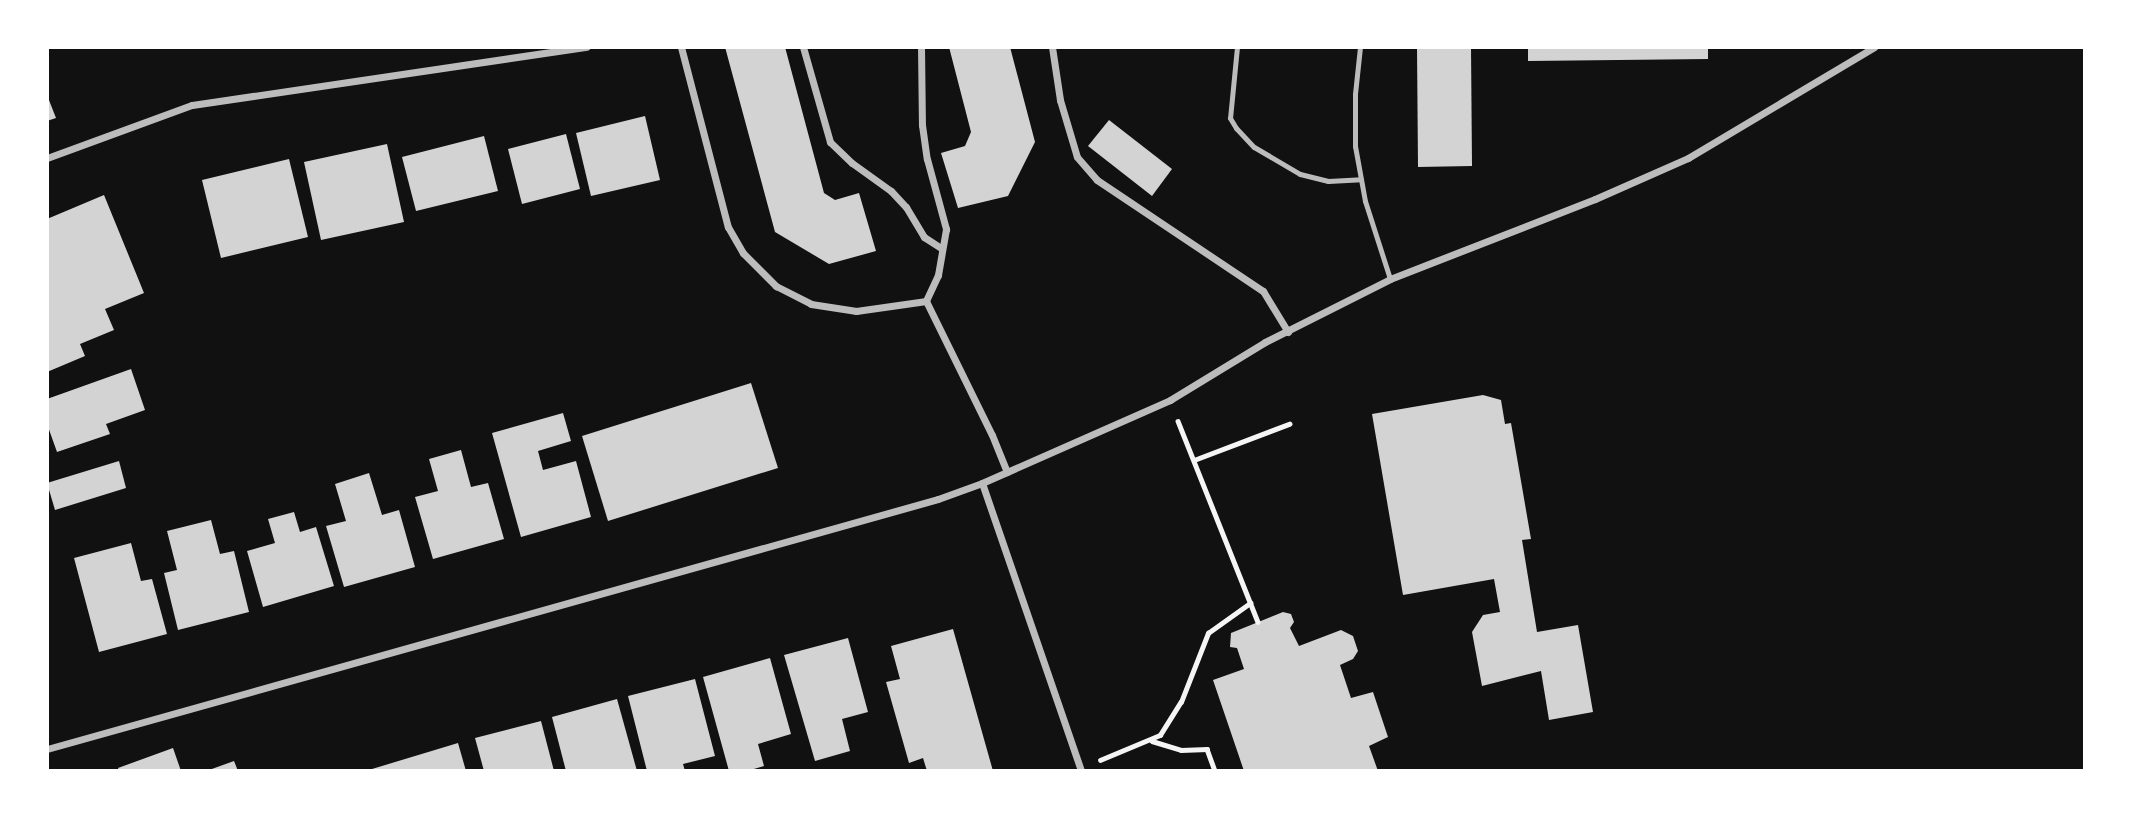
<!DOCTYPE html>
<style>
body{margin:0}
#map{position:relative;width:2132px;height:818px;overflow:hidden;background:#111;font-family:Cabin,sans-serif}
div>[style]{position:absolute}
.building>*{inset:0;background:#d3d3d3}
.path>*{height:4.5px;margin:-2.25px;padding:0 2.25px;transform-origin:2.25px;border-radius:2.25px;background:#f5f5f5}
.service>*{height:5px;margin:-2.5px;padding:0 2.5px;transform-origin:2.5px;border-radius:2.5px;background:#bcbcbc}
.minor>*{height:7px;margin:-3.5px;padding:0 3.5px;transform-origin:3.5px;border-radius:3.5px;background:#bcbcbc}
span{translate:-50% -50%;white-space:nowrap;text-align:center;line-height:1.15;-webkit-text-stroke:7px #fff;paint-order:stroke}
.frame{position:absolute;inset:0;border:49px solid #fff;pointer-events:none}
</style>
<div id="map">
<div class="building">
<div style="clip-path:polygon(725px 47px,785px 47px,824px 193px,835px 200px,859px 193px,876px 251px,829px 264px,775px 232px)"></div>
<div style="clip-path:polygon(949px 47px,1010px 47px,1035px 142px,1008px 196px,958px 208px,941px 153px,965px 146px,971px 132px)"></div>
<div style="clip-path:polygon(1417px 47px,1471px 47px,1472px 166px,1418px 167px)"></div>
<div style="clip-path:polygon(1528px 47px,1708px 47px,1708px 59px,1528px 61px)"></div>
<div style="clip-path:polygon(47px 95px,56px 118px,47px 121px)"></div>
<div style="clip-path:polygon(645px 116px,660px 180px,591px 196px,576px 133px)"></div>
<div style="clip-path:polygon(1109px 120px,1172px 169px,1152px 196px,1088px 146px)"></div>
<div style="clip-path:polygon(566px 134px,580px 189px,522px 204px,508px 149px)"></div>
<div style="clip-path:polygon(484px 136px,498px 191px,416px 211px,402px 157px)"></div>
<div style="clip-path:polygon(387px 144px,404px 222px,321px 240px,304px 162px)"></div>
<div style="clip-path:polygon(289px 159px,308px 237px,221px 258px,202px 180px)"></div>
<div style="clip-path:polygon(104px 195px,144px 293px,105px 309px,114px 330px,80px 344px,85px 356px,47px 372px,47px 219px)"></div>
<div style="clip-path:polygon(131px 369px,145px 410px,106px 424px,110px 434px,57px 452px,47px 424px,47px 399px)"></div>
<div style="clip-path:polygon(751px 383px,778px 468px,608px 521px,582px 436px)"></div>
<div style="clip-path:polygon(1483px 395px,1501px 400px,1505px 424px,1511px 423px,1531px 539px,1522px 540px,1537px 632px,1578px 625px,1593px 712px,1549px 720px,1541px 671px,1482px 686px,1472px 632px,1483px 615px,1500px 612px,1494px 579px,1403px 595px,1372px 414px)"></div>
<div style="clip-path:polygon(563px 413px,571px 441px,538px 451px,543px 470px,576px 461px,591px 517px,521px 537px,492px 433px)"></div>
<div style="clip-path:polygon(461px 450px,471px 487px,488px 483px,504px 539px,433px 559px,415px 497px,438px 491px,429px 459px)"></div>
<div style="clip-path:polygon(119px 461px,126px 488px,55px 510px,47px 483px)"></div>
<div style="clip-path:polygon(369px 473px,382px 515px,399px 510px,415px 567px,344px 587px,326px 526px,346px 521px,335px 484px)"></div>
<div style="clip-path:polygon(294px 512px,300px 532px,316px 527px,334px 586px,263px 607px,247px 551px,275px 543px,268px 519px)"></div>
<div style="clip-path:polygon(211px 520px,220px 554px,234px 551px,249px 612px,178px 630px,164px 573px,177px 570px,167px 531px)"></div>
<div style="clip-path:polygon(131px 543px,141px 581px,152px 579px,167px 634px,99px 652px,74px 558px)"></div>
<div style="clip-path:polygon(1283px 612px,1291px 614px,1294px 622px,1290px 628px,1299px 646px,1341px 630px,1353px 636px,1358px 651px,1353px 659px,1340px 665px,1351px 698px,1373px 692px,1388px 737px,1369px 746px,1378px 771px,1244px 771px,1213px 680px,1244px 669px,1237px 648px,1230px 647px,1231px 633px)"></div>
<div style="clip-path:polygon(953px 629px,993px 771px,927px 771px,923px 758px,909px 763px,886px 682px,900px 679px,891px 646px)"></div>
<div style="clip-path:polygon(848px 638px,868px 712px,842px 719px,850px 751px,815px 761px,784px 655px)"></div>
<div style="clip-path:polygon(770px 658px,791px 734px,758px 744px,764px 766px,747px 771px,729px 771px,703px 677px)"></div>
<div style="clip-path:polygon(695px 679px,715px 756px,683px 764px,685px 771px,647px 771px,628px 696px)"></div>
<div style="clip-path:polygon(617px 699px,637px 771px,566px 771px,552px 717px)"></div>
<div style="clip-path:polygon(541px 721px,554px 771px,484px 771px,475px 738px)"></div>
<div style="clip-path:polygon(458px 743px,466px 771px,372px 771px,372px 769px)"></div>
<div style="clip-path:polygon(173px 748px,181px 771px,119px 771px,118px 768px)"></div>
<div style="clip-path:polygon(234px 761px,238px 771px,209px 771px,209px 770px)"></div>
</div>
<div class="path">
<div style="left:1178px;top:421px;width:216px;rotate:68.3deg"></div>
<div style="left:1194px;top:460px;width:102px;rotate:-20.8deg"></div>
<div style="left:1152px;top:741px;width:30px;rotate:17deg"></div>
<div style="left:1181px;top:750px;width:26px;rotate:-2deg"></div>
<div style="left:1207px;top:749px;width:23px;rotate:70deg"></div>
<div style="left:1100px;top:760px;width:65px;rotate:-22.6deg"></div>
<div style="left:1160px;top:735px;width:39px;rotate:-58deg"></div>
<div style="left:1181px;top:702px;width:74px;rotate:-68.6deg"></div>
<div style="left:1208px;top:633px;width:52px;rotate:-35.5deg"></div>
</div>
<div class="service">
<div style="left:1237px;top:47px;width:71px;rotate:95.6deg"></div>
<div style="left:1230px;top:118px;width:12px;rotate:59deg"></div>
<div style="left:1236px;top:128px;width:26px;rotate:47deg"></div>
<div style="left:1254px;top:147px;width:53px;rotate:30.4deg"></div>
<div style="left:1300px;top:174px;width:29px;rotate:14deg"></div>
<div style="left:1328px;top:181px;width:33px;rotate:-3deg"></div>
<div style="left:1360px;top:47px;width:47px;rotate:96.1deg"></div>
<div style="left:1355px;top:94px;width:52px;rotate:90deg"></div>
<div style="left:1355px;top:146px;width:56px;rotate:79.7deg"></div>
<div style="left:1365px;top:201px;width:82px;rotate:72.2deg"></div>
</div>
<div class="minor">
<div style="left:681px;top:47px;width:186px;rotate:75.4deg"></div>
<div style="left:728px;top:227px;width:30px;rotate:60deg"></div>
<div style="left:743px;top:253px;width:47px;rotate:45deg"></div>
<div style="left:776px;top:286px;width:39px;rotate:27deg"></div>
<div style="left:811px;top:304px;width:46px;rotate:8.8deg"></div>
<div style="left:856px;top:311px;width:71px;rotate:-8.1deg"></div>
<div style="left:803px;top:47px;width:99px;rotate:74.1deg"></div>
<div style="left:830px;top:142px;width:30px;rotate:44deg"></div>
<div style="left:852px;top:163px;width:48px;rotate:35.7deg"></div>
<div style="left:891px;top:191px;width:22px;rotate:47deg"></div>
<div style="left:906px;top:207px;width:35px;rotate:59deg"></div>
<div style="left:924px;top:237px;width:20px;rotate:33deg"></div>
<div style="left:921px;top:47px;width:78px;rotate:89.3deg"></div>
<div style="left:922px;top:125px;width:34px;rotate:82deg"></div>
<div style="left:927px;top:159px;width:73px;rotate:74.8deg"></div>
<div style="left:946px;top:229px;width:47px;rotate:99.9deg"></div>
<div style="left:938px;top:275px;width:29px;rotate:115deg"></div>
<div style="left:926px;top:301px;width:149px;rotate:63.8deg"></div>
<div style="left:992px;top:435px;width:40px;rotate:68deg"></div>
<div style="left:1052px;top:47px;width:54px;rotate:81.4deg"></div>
<div style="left:1060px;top:100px;width:59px;rotate:73.4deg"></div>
<div style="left:1077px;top:157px;width:30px;rotate:49deg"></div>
<div style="left:1097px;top:180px;width:200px;rotate:33.8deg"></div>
<div style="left:1263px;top:291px;width:48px;rotate:58.6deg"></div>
<div style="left:47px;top:158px;width:154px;rotate:-20.1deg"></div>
<div style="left:192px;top:105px;width:399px;rotate:-8.4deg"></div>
<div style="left:982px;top:483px;width:305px;rotate:71deg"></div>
<div style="left:47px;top:749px;width:925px;rotate:-15.67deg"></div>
<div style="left:938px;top:499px;width:47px;rotate:-20deg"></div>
<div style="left:982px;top:483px;width:206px;rotate:-23.8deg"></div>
<div style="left:1170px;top:400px;width:111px;rotate:-31.4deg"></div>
<div style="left:1265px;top:342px;width:140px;rotate:-26.7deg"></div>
<div style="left:1390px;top:279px;width:220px;rotate:-21.3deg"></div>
<div style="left:1595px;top:199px;width:102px;rotate:-23.8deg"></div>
<div style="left:1688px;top:158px;width:217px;rotate:-30.8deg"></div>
</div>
<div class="frame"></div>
</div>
